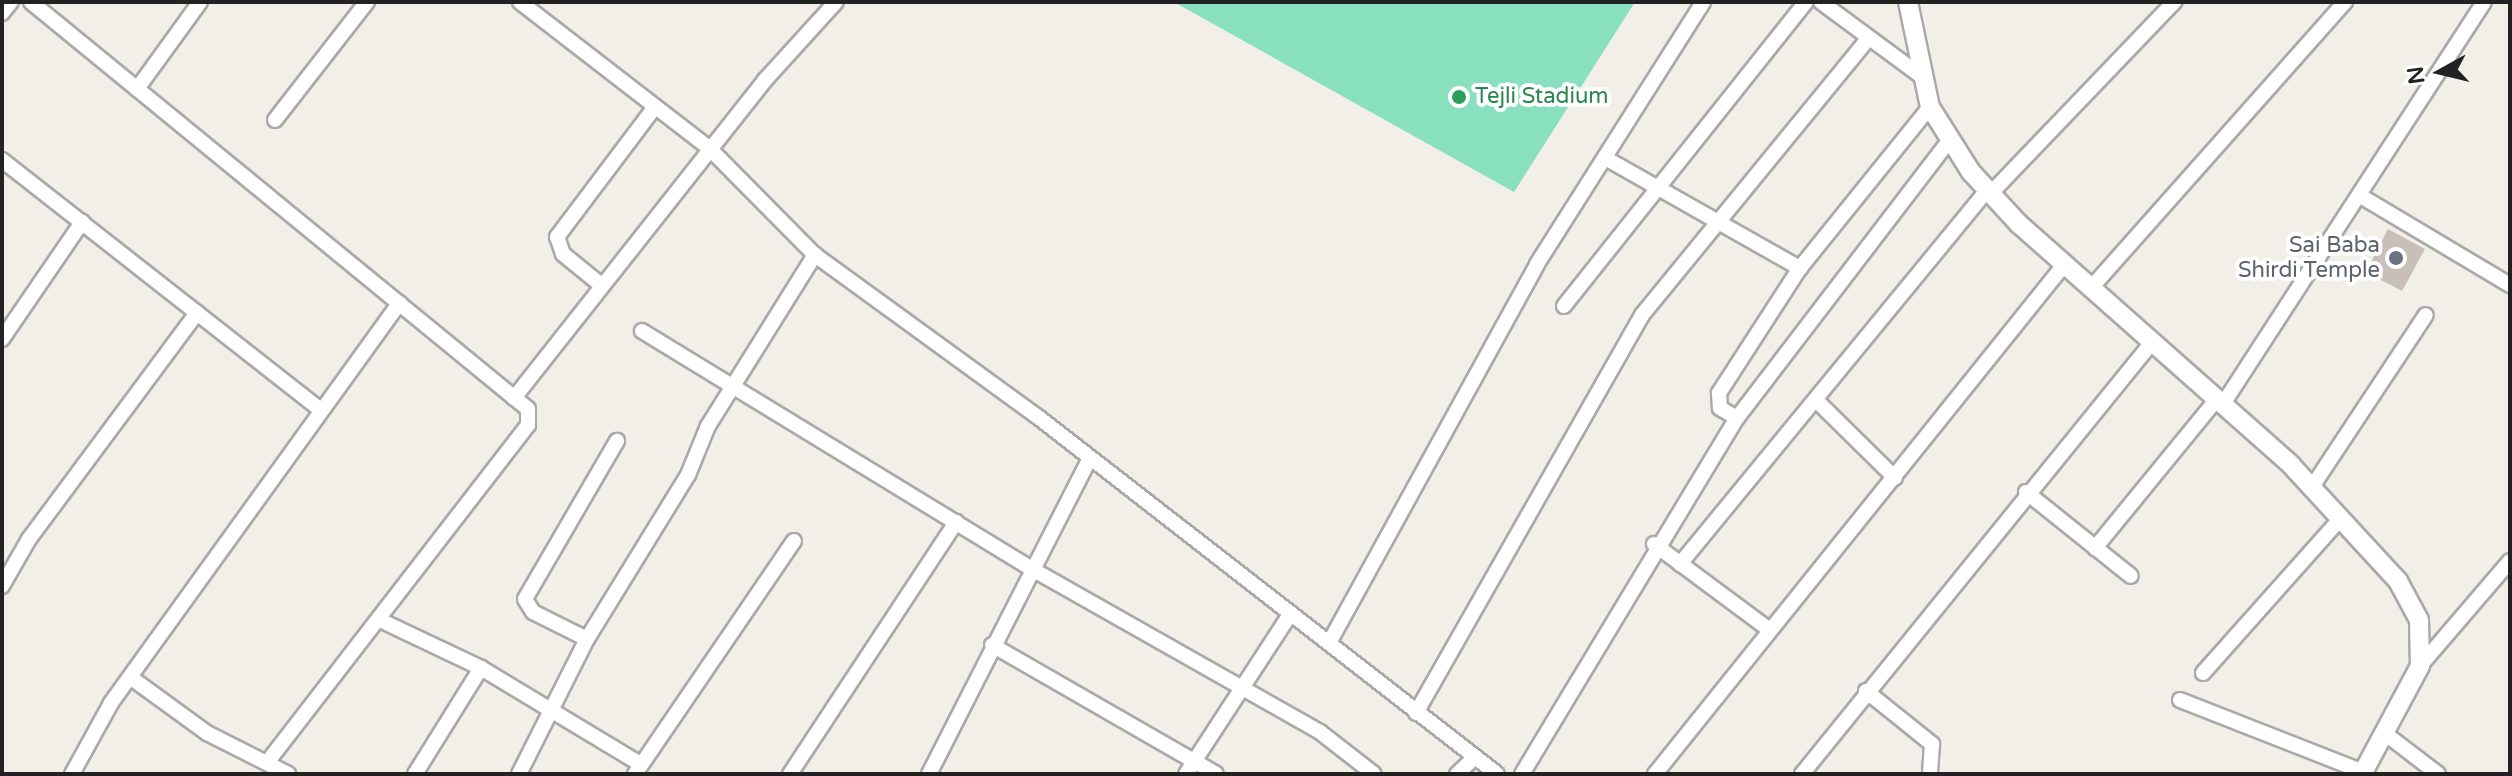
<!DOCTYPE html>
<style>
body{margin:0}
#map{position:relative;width:2512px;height:776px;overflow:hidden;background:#f2efe9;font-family:"Varela Round",sans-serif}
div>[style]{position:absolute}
.pitch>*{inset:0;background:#88e0be}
.building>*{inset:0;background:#c7bfb8}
.roads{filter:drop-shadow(2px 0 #a9a9a9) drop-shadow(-2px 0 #a9a9a9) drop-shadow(0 2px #a9a9a9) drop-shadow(0 -2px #a9a9a9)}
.minor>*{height:14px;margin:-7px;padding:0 7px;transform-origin:7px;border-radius:7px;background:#fff}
.tertiary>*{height:18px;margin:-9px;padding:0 9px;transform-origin:9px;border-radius:9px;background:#fff}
.dots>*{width:22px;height:22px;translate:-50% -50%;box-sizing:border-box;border:4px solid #fff;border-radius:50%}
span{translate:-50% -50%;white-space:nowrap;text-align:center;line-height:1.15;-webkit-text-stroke:8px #fff;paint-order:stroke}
.leisure-label{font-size:22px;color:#27864d}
.left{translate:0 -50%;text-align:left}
.worship-label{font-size:22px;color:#5b616d}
.right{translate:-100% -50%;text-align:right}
.frame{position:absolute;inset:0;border:4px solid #222;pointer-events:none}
.north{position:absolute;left:2400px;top:32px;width:80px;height:80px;-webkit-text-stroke:6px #fff;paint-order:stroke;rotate:262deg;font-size:22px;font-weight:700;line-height:32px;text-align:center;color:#222}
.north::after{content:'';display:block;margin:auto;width:28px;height:36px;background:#222;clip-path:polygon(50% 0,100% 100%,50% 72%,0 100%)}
</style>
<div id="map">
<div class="pitch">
<div style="clip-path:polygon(1174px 2px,1635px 2px,1514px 192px)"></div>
</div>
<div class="building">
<div style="clip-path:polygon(2388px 229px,2425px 249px,2402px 291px,2366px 272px)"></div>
</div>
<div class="roads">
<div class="minor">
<div style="left:31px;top:2px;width:642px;rotate:39.31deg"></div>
<div style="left:528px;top:409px;width:16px;rotate:90deg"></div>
<div style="left:528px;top:425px;width:426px;rotate:127.7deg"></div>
<div style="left:520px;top:2px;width:240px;rotate:37.7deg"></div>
<div style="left:710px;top:149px;width:149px;rotate:45.3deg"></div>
<div style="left:815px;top:255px;width:276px;rotate:36deg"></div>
<div style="left:1038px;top:417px;width:581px;rotate:37.87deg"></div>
<div style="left:1821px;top:2px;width:124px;rotate:36.5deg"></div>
<div style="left:2px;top:13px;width:14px;rotate:-51deg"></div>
<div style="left:137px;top:89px;width:107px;rotate:-54.1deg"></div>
<div style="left:275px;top:120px;width:150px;rotate:-52.1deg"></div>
<div style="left:1607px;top:159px;width:222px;rotate:29.5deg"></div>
<div style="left:2px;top:160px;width:405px;rotate:38.1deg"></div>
<div style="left:1991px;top:193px;width:265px;rotate:-46.2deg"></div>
<div style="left:2359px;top:195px;width:176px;rotate:30.8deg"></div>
<div style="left:601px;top:285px;width:49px;rotate:-140.8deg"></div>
<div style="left:563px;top:254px;width:18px;rotate:-109deg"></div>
<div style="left:557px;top:237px;width:163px;rotate:-53deg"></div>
<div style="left:2091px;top:288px;width:383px;rotate:-48.4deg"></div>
<div style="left:1564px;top:306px;width:389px;rotate:-51.5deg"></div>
<div style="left:642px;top:331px;width:457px;rotate:31.4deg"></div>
<div style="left:1032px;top:569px;width:331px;rotate:29.5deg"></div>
<div style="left:1320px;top:732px;width:68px;rotate:37.9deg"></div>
<div style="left:2px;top:339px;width:142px;rotate:-55.6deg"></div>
<div style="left:514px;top:398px;width:405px;rotate:-51.7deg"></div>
<div style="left:765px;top:80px;width:105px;rotate:-47.7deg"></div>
<div style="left:1818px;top:402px;width:108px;rotate:44.6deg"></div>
<div style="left:2223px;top:404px;width:479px;rotate:-57deg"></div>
<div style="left:1737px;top:418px;width:20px;rotate:-150deg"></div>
<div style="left:1720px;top:408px;width:15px;rotate:-94deg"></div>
<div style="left:1719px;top:393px;width:149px;rotate:-57.1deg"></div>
<div style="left:1800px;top:268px;width:207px;rotate:-51.1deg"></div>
<div style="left:2312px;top:487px;width:206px;rotate:-56.5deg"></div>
<div style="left:2026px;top:492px;width:134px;rotate:38.7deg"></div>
<div style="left:1654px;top:544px;width:144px;rotate:36.6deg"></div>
<div style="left:2095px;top:548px;width:193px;rotate:-50.7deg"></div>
<div style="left:1680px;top:564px;width:484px;rotate:-50.6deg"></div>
<div style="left:2px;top:586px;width:54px;rotate:-60.1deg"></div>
<div style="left:29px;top:539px;width:282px;rotate:-53.4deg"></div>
<div style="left:382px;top:621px;width:110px;rotate:25.4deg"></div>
<div style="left:481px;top:668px;width:186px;rotate:31.1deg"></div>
<div style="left:587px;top:639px;width:60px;rotate:-153.4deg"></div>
<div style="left:533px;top:612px;width:15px;rotate:-122deg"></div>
<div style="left:525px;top:599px;width:183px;rotate:-59.8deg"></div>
<div style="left:1329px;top:643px;width:432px;rotate:-61.2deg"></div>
<div style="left:1537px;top:264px;width:310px;rotate:-57.6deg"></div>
<div style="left:992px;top:645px;width:258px;rotate:29.9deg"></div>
<div style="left:2420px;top:666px;width:138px;rotate:-49.4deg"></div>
<div style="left:2203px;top:673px;width:208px;rotate:-48.3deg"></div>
<div style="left:130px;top:677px;width:95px;rotate:36deg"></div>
<div style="left:207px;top:733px;width:91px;rotate:26.8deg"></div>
<div style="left:1866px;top:691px;width:85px;rotate:38.8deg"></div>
<div style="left:1932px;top:744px;width:30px;rotate:94deg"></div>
<div style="left:2180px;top:700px;width:198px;rotate:21.4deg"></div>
<div style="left:1416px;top:713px;width:458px;rotate:-60.4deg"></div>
<div style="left:1642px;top:315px;width:358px;rotate:-50.7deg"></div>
<div style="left:2387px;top:735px;width:64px;rotate:37.4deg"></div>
<div style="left:72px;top:774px;width:81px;rotate:-61.2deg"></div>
<div style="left:111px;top:703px;width:493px;rotate:-54.2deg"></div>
<div style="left:415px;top:774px;width:125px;rotate:-58.1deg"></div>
<div style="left:519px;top:774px;width:151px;rotate:-63.3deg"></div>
<div style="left:587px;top:639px;width:193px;rotate:-58.4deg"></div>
<div style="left:688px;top:475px;width:53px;rotate:-67.8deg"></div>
<div style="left:708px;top:426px;width:202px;rotate:-58deg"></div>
<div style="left:635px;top:774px;width:282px;rotate:-55.7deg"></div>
<div style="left:790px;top:774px;width:302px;rotate:-56.6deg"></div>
<div style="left:929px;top:774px;width:355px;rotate:-63deg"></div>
<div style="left:1186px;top:774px;width:192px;rotate:-56.9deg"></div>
<div style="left:1457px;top:774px;width:25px;rotate:-43deg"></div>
<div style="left:1522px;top:774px;width:416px;rotate:-58.9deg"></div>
<div style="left:1737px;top:418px;width:351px;rotate:-52.6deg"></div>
<div style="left:1655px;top:774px;width:653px;rotate:-51.22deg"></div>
<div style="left:1802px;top:774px;width:557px;rotate:-50.97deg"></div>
</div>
<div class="tertiary">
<div style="left:1908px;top:2px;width:107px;rotate:78.2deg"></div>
<div style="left:1930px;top:107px;width:77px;rotate:57.8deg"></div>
<div style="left:1971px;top:172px;width:71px;rotate:47.3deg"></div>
<div style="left:2019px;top:224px;width:363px;rotate:41.5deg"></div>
<div style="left:2291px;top:465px;width:158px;rotate:47.3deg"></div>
<div style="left:2398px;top:581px;width:44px;rotate:61.7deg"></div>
<div style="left:2419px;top:620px;width:46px;rotate:88.8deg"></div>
<div style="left:2420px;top:666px;width:123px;rotate:118.2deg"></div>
</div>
</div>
<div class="dots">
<div style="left:1459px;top:97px;background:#2e9e5b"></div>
<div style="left:2396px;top:258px;background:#6b7280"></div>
</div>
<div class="leisure-label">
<span class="left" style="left:1475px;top:97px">Tejli Stadium</span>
</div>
<div class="worship-label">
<span class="right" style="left:2380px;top:258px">Sai Baba<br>Shirdi Temple</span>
</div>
<div class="frame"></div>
<div class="north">N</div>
</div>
